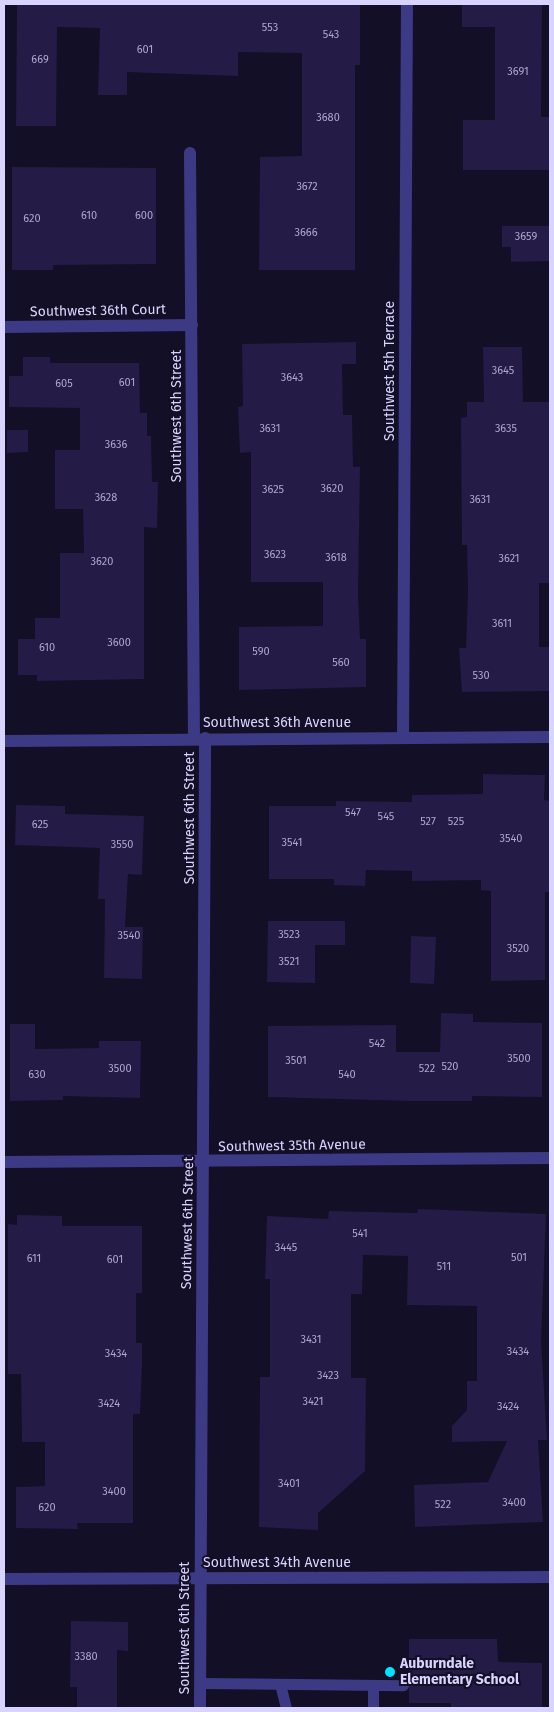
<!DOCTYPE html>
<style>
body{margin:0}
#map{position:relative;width:554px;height:1712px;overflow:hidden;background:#130f26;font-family:"Fira Sans",sans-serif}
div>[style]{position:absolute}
.building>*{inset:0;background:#241b47}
.lane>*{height:11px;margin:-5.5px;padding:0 5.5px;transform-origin:5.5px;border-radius:5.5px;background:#3d3a85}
.street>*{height:12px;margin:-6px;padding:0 6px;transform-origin:6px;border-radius:6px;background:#3d3a85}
.dots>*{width:14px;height:14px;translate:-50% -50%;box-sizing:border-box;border:2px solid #130f26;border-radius:50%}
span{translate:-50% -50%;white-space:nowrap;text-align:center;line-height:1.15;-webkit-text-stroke:4px #130f26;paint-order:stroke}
.number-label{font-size:11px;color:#aca6d1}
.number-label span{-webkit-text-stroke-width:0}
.street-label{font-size:14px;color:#d9d4ff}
.poi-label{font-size:14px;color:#d9d4ff;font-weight:700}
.left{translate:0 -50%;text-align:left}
.frame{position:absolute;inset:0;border:5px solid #d9d4ff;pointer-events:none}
</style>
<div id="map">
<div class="building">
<div style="clip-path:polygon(17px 4px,360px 4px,360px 65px,355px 65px,355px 270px,259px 270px,260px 157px,302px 156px,302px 53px,238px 52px,238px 76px,127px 72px,127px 95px,98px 95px,100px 28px,57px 27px,56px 126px,16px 126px)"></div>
<div style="clip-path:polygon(462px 4px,542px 4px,541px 117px,550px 117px,550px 170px,463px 170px,463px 120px,495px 120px,495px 27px,462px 27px)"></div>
<div style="clip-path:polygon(12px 167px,156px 168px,156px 264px,53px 265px,53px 270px,12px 270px)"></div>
<div style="clip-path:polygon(502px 226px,550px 226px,550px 261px,511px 262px,511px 247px,502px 247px)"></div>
<div style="clip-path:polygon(356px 342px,356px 364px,342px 364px,343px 415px,352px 415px,353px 467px,360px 467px,358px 594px,360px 639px,366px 639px,366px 687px,239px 690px,239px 627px,323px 626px,323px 582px,251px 582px,251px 452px,240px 453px,238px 407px,243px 406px,242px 344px)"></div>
<div style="clip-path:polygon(483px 347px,522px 347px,523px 402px,550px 402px,550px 583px,539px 583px,539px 647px,550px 647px,550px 691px,462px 692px,459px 648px,466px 648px,468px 592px,467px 545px,462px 545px,461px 418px,467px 417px,467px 402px,484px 402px)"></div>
<div style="clip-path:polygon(23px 357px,50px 357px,50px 363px,139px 363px,140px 413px,147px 413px,147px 436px,151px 436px,152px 482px,158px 482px,157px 528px,144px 527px,144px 679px,37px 681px,37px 675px,18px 675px,18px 639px,35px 639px,35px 618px,60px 618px,60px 553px,84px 553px,83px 509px,55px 509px,55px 450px,80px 450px,80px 408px,9px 407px,9px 376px,23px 376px)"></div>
<div style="clip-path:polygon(7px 430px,28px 430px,28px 452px,7px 453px)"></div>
<div style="clip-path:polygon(483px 774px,545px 775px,544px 800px,550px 801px,550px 892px,545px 892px,545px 980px,491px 981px,491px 891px,481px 890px,481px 880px,412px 881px,412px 871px,366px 870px,365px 886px,334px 885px,334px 879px,269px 879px,269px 806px,336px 806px,336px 801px,412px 802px,412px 795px,483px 794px)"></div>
<div style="clip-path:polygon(16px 805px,65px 806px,65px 814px,144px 816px,142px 875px,128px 874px,125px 927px,143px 927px,142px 979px,104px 978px,105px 899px,98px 899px,100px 848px,15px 845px)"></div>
<div style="clip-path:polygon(268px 921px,345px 921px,345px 945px,315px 945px,315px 983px,267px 982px)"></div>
<div style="clip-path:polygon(411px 936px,436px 937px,434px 984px,410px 983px)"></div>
<div style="clip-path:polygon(441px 1013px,473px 1014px,473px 1022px,542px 1023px,542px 1097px,472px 1096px,472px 1101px,410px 1101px,268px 1097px,268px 1026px,396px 1025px,396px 1052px,440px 1052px)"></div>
<div style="clip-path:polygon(10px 1024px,35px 1024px,35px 1049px,99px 1048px,99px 1041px,141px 1041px,140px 1098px,63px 1096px,63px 1100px,10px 1101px)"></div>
<div style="clip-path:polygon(418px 1209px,546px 1214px,541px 1341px,547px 1440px,538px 1440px,543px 1522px,415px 1527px,414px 1485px,488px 1482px,507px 1441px,452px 1442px,452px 1426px,467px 1410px,467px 1381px,477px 1381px,477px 1306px,407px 1305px,408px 1256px,363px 1255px,362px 1294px,351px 1294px,351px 1378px,366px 1378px,365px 1471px,318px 1513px,318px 1530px,259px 1527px,260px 1377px,270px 1377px,270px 1279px,265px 1279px,267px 1216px,328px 1219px,329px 1211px,417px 1213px)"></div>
<div style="clip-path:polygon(17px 1215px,62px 1216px,62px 1226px,142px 1226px,142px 1293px,136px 1293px,136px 1343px,142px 1343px,142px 1364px,140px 1414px,133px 1414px,133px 1523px,77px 1523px,78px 1529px,16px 1528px,16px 1487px,45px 1486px,45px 1442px,22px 1442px,21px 1374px,8px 1374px,8px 1224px,17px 1225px)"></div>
<div style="clip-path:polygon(71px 1621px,128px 1622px,128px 1651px,117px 1650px,117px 1708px,77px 1708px,77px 1687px,70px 1687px)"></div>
<div style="clip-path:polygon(409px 1639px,497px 1639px,498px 1662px,542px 1663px,542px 1708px,451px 1708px,451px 1703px,409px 1703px)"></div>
</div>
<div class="lane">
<div style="left:200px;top:1683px;width:203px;rotate:0.6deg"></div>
<div style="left:280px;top:1684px;width:25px;rotate:76deg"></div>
<div style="left:373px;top:1708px;width:23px;rotate:-90deg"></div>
</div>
<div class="street">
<div style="left:190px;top:153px;width:585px;rotate:89.61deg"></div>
<div style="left:4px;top:327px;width:188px;rotate:-0.6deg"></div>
<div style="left:403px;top:738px;width:734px;rotate:-89.69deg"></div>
<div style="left:4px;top:741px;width:546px;rotate:-0.42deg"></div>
<div style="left:4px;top:1162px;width:546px;rotate:-0.42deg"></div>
<div style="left:4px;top:1579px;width:546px;rotate:-0.21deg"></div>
<div style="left:200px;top:1708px;width:970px;rotate:-89.7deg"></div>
</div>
<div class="dots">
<div style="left:390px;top:1672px;background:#00e5ff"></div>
</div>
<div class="number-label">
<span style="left:270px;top:28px">553</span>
<span style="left:331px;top:35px">543</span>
<span style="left:145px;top:50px">601</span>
<span style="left:40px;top:60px">669</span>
<span style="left:518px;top:72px">3691</span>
<span style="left:328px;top:118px">3680</span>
<span style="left:307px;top:187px">3672</span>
<span style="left:89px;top:216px">610</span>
<span style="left:144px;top:216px">600</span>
<span style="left:32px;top:219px">620</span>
<span style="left:306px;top:233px">3666</span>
<span style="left:526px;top:237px">3659</span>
<span style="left:503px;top:371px">3645</span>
<span style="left:292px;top:378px">3643</span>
<span style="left:127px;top:383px">601</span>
<span style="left:64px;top:384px">605</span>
<span style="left:270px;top:429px">3631</span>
<span style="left:506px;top:429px">3635</span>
<span style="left:116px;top:445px">3636</span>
<span style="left:332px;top:489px">3620</span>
<span style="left:273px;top:490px">3625</span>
<span style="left:106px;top:498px">3628</span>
<span style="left:480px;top:500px">3631</span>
<span style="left:275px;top:555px">3623</span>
<span style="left:336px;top:558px">3618</span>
<span style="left:509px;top:559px">3621</span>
<span style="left:102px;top:562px">3620</span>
<span style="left:502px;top:624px">3611</span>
<span style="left:119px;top:643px">3600</span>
<span style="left:47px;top:648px">610</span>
<span style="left:261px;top:652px">590</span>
<span style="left:341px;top:663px">560</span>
<span style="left:481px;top:676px">530</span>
<span style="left:353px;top:813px">547</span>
<span style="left:386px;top:817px">545</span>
<span style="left:428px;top:822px">527</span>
<span style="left:456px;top:822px">525</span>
<span style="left:40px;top:825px">625</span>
<span style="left:511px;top:839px">3540</span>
<span style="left:292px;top:843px">3541</span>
<span style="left:122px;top:845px">3550</span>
<span style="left:289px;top:935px">3523</span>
<span style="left:129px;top:936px">3540</span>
<span style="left:518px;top:949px">3520</span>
<span style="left:289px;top:962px">3521</span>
<span style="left:377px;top:1044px">542</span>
<span style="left:519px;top:1059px">3500</span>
<span style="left:296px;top:1061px">3501</span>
<span style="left:450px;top:1067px">520</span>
<span style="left:120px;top:1069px">3500</span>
<span style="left:427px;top:1069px">522</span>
<span style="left:37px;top:1075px">630</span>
<span style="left:347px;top:1075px">540</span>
<span style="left:360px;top:1234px">541</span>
<span style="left:286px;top:1248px">3445</span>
<span style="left:519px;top:1258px">501</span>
<span style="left:34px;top:1259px">611</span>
<span style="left:115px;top:1260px">601</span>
<span style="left:444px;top:1267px">511</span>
<span style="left:311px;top:1340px">3431</span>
<span style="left:518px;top:1352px">3434</span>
<span style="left:116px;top:1354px">3434</span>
<span style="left:328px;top:1376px">3423</span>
<span style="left:313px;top:1402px">3421</span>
<span style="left:109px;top:1404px">3424</span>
<span style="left:508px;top:1407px">3424</span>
<span style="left:289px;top:1484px">3401</span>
<span style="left:114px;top:1492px">3400</span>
<span style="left:514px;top:1503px">3400</span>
<span style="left:443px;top:1505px">522</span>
<span style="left:47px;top:1508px">620</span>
<span style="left:86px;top:1657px">3380</span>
</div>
<div class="street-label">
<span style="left:98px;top:311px;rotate:-1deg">Southwest 36th Court</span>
<span style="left:390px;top:371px;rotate:-90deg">Southwest 5th Terrace</span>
<span style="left:177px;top:416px;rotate:-90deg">Southwest 6th Street</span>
<span style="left:277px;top:723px">Southwest 36th Avenue</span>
<span style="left:190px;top:818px;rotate:-90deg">Southwest 6th Street</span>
<span style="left:292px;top:1146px;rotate:-1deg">Southwest 35th Avenue</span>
<span style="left:188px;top:1223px;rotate:-89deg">Southwest 6th Street</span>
<span style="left:277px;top:1563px">Southwest 34th Avenue</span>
<span style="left:185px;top:1628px;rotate:-90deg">Southwest 6th Street</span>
</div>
<div class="poi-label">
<span class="left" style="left:400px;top:1672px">Auburndale<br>Elementary School</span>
</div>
<div class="frame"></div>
</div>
